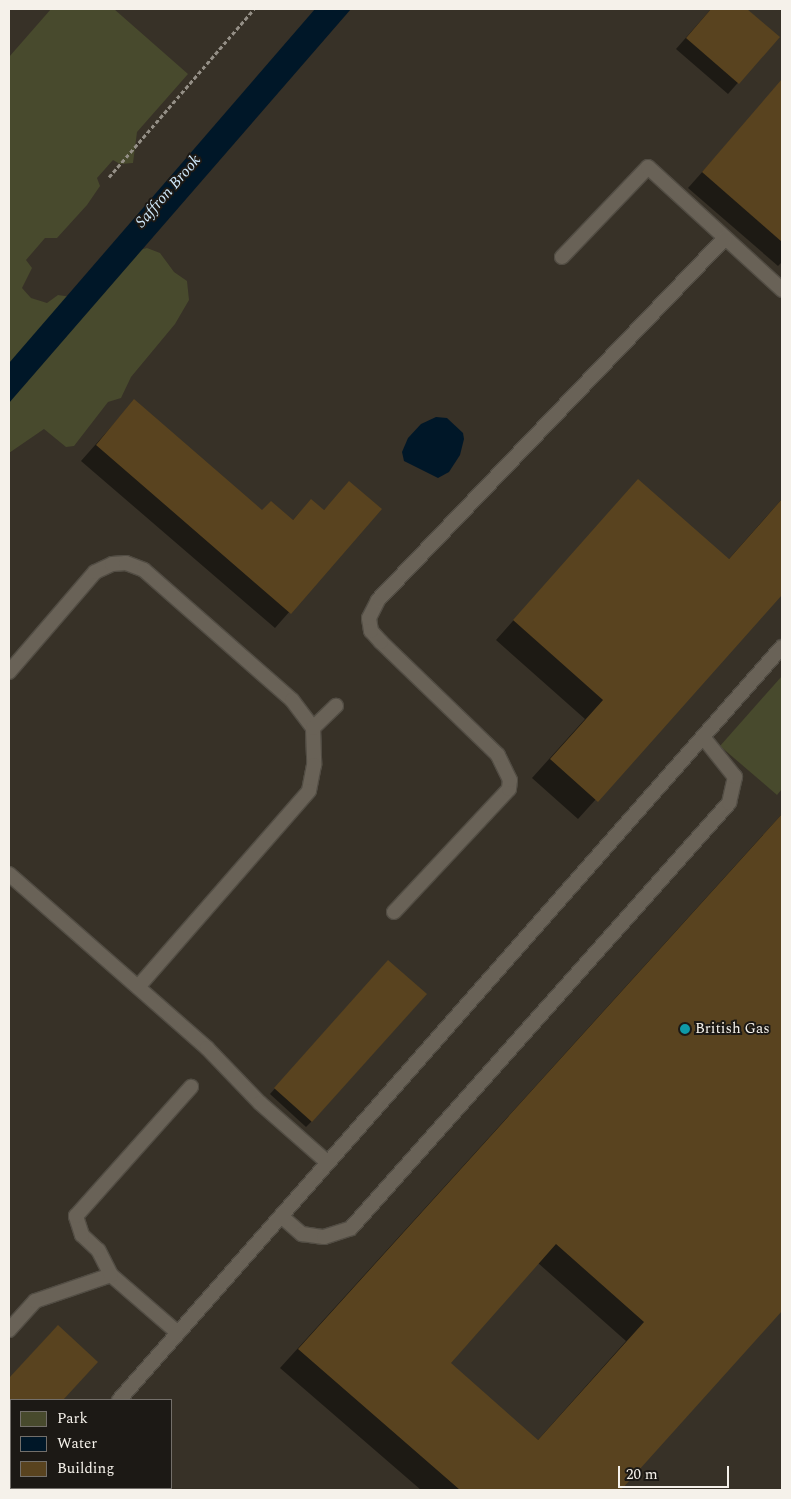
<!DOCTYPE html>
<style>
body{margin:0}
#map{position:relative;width:791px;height:1499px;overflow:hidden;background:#373127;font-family:Spectral,serif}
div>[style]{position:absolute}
.green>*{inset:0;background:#484a2d}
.water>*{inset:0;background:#001728}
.shadow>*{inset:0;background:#0007}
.building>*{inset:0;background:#59431f}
.path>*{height:3px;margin-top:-1.5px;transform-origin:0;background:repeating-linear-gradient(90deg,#948f86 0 4px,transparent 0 6.5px)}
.roads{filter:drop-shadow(1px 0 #524d44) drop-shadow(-1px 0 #524d44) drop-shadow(0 1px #524d44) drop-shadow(0 -1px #524d44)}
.service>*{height:14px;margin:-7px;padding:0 7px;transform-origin:7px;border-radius:7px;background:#696257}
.dots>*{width:14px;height:14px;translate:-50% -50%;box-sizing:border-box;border:2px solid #1c1915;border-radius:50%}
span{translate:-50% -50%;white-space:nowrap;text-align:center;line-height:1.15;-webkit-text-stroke:4px #1c1915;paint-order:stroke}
.poi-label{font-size:15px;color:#f5f1ea}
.left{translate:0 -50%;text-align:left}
.water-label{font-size:16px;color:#cfe8fa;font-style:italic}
.frame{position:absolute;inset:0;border:10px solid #f5f1ea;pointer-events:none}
.legend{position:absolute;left:10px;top:1399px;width:162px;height:90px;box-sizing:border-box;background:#1c1915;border:1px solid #736f6a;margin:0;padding:6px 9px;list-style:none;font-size:15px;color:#f5f1ea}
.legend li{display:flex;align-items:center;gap:10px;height:25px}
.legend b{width:25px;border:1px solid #736f6a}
.scale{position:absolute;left:618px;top:1466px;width:111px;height:22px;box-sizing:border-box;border:2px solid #f5f1ea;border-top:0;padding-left:6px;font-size:15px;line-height:18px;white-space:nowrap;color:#f5f1ea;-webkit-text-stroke:4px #1c1915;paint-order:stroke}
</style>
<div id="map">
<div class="green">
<div style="clip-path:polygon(51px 9px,114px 9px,188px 74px,137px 132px,133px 163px,120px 164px,113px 160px,97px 178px,100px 186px,87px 205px,57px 238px,45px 238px,26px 260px,32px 268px,22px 288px,31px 298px,47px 303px,58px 295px,71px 297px,136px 251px,147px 248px,160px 253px,174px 272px,187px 281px,189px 300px,175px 324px,131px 377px,121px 398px,108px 402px,74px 446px,66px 447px,44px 429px,9px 453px,9px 57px)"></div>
<div style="clip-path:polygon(782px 676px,782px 789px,777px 795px,720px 746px)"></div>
</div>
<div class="water">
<div style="clip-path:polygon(315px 9px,351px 9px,9px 403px,9px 363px)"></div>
<div style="clip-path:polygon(436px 417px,447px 418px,463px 433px,464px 439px,460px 455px,449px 472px,438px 478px,404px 461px,402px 452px,408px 438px,421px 424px)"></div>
</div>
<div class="shadow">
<div style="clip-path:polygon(711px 9px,746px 9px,778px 37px,728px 94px,676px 49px)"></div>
<div style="clip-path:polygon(775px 90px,782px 97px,782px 262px,778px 266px,688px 188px)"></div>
<div style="clip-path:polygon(134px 401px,262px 512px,292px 521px,311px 500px,323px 511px,350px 483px,380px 509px,275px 628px,81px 461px)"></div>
<div style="clip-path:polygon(638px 481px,728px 560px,782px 499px,782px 593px,578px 819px,532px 778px,585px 719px,496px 640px)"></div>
<div style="clip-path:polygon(evenodd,782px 814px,782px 1309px,619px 1490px,421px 1490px,280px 1368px,782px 814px,538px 1263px,626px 1341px,537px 1441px,450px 1363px,538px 1263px)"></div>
<div style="clip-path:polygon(383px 967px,312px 1121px,306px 1127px,270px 1094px)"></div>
<div style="clip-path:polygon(52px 1332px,96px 1362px,61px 1400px,11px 1400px,9px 1458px,9px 1379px)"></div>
</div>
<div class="building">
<div style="clip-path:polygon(711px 9px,747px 9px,780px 37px,739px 84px,686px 38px)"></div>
<div style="clip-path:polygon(782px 79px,782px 242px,702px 172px)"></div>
<div style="clip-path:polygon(134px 399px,262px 510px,271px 501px,293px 520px,311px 499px,324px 510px,349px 481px,382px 509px,291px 614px,96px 445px)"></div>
<div style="clip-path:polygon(638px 479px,729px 559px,782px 499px,782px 595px,598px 802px,550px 759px,603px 700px,513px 620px)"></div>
<div style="clip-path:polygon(evenodd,782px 814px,782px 1311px,621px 1490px,460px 1490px,298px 1349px,782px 814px,556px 1244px,644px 1322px,538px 1440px,451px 1363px,556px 1244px)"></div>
<div style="clip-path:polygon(388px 960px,427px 994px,312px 1122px,274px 1088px)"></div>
<div style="clip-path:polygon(58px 1325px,98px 1362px,63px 1400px,9px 1400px,9px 1378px)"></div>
</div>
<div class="path">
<div style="left:109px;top:177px;width:222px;rotate:-49.2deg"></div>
</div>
<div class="roads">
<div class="service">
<div style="left:562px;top:257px;width:124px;rotate:-46.3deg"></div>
<div style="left:648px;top:167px;width:182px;rotate:42.5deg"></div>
<div style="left:9px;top:672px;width:132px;rotate:-49.3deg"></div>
<div style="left:95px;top:572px;width:19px;rotate:-25deg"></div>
<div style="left:112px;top:564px;width:14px;rotate:-4deg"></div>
<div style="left:126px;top:563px;width:19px;rotate:21deg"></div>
<div style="left:144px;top:570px;width:197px;rotate:41.3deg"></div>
<div style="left:292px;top:700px;width:35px;rotate:53deg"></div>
<div style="left:313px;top:728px;width:37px;rotate:88deg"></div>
<div style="left:314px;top:765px;width:26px;rotate:101deg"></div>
<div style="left:309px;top:791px;width:260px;rotate:131.1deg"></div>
<div style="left:313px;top:728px;width:32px;rotate:-44deg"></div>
<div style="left:9px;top:874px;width:264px;rotate:41.3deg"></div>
<div style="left:207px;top:1048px;width:76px;rotate:46.1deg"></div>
<div style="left:260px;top:1103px;width:89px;rotate:41.4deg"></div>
<div style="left:394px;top:912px;width:168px;rotate:-46.9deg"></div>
<div style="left:509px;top:789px;width:9px;rotate:-84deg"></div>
<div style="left:510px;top:780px;width:28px;rotate:-116deg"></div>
<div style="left:498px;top:755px;width:163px;rotate:-136deg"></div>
<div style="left:381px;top:642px;width:15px;rotate:-132deg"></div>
<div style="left:371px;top:631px;width:13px;rotate:-99deg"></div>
<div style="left:369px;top:618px;width:20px;rotate:-63deg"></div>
<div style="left:378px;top:600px;width:501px;rotate:-46.21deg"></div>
<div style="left:281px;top:1216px;width:28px;rotate:41deg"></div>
<div style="left:302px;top:1234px;width:22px;rotate:8deg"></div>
<div style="left:324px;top:1237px;width:28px;rotate:-18deg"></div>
<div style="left:351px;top:1228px;width:569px;rotate:-48.35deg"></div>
<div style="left:729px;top:803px;width:27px;rotate:-77deg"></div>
<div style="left:735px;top:777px;width:51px;rotate:-128.7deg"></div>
<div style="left:9px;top:1330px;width:39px;rotate:-48deg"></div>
<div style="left:35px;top:1301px;width:80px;rotate:-18.9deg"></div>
<div style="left:178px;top:1333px;width:89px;rotate:-139.1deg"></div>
<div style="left:111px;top:1275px;width:28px;rotate:-117deg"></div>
<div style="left:98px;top:1250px;width:22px;rotate:-137deg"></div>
<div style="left:82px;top:1235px;width:20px;rotate:-108deg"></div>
<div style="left:76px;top:1216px;width:173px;rotate:-48.3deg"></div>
<div style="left:119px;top:1400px;width:1003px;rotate:-48.64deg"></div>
<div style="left:136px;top:1488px;width:4px;rotate:34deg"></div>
<div style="left:40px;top:1490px;width:3px;rotate:-45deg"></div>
</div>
</div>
<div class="dots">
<div style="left:685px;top:1029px;background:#0f9aa8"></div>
</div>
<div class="poi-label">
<span class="left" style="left:695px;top:1029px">British Gas</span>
</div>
<div class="water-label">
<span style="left:168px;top:191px;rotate:-49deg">Saffron Brook</span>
</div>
<div class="frame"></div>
<ul class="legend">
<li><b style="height:14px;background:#484a2d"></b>Park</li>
<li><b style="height:14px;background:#001728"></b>Water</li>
<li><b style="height:14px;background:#59431f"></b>Building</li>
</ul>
<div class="scale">20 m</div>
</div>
